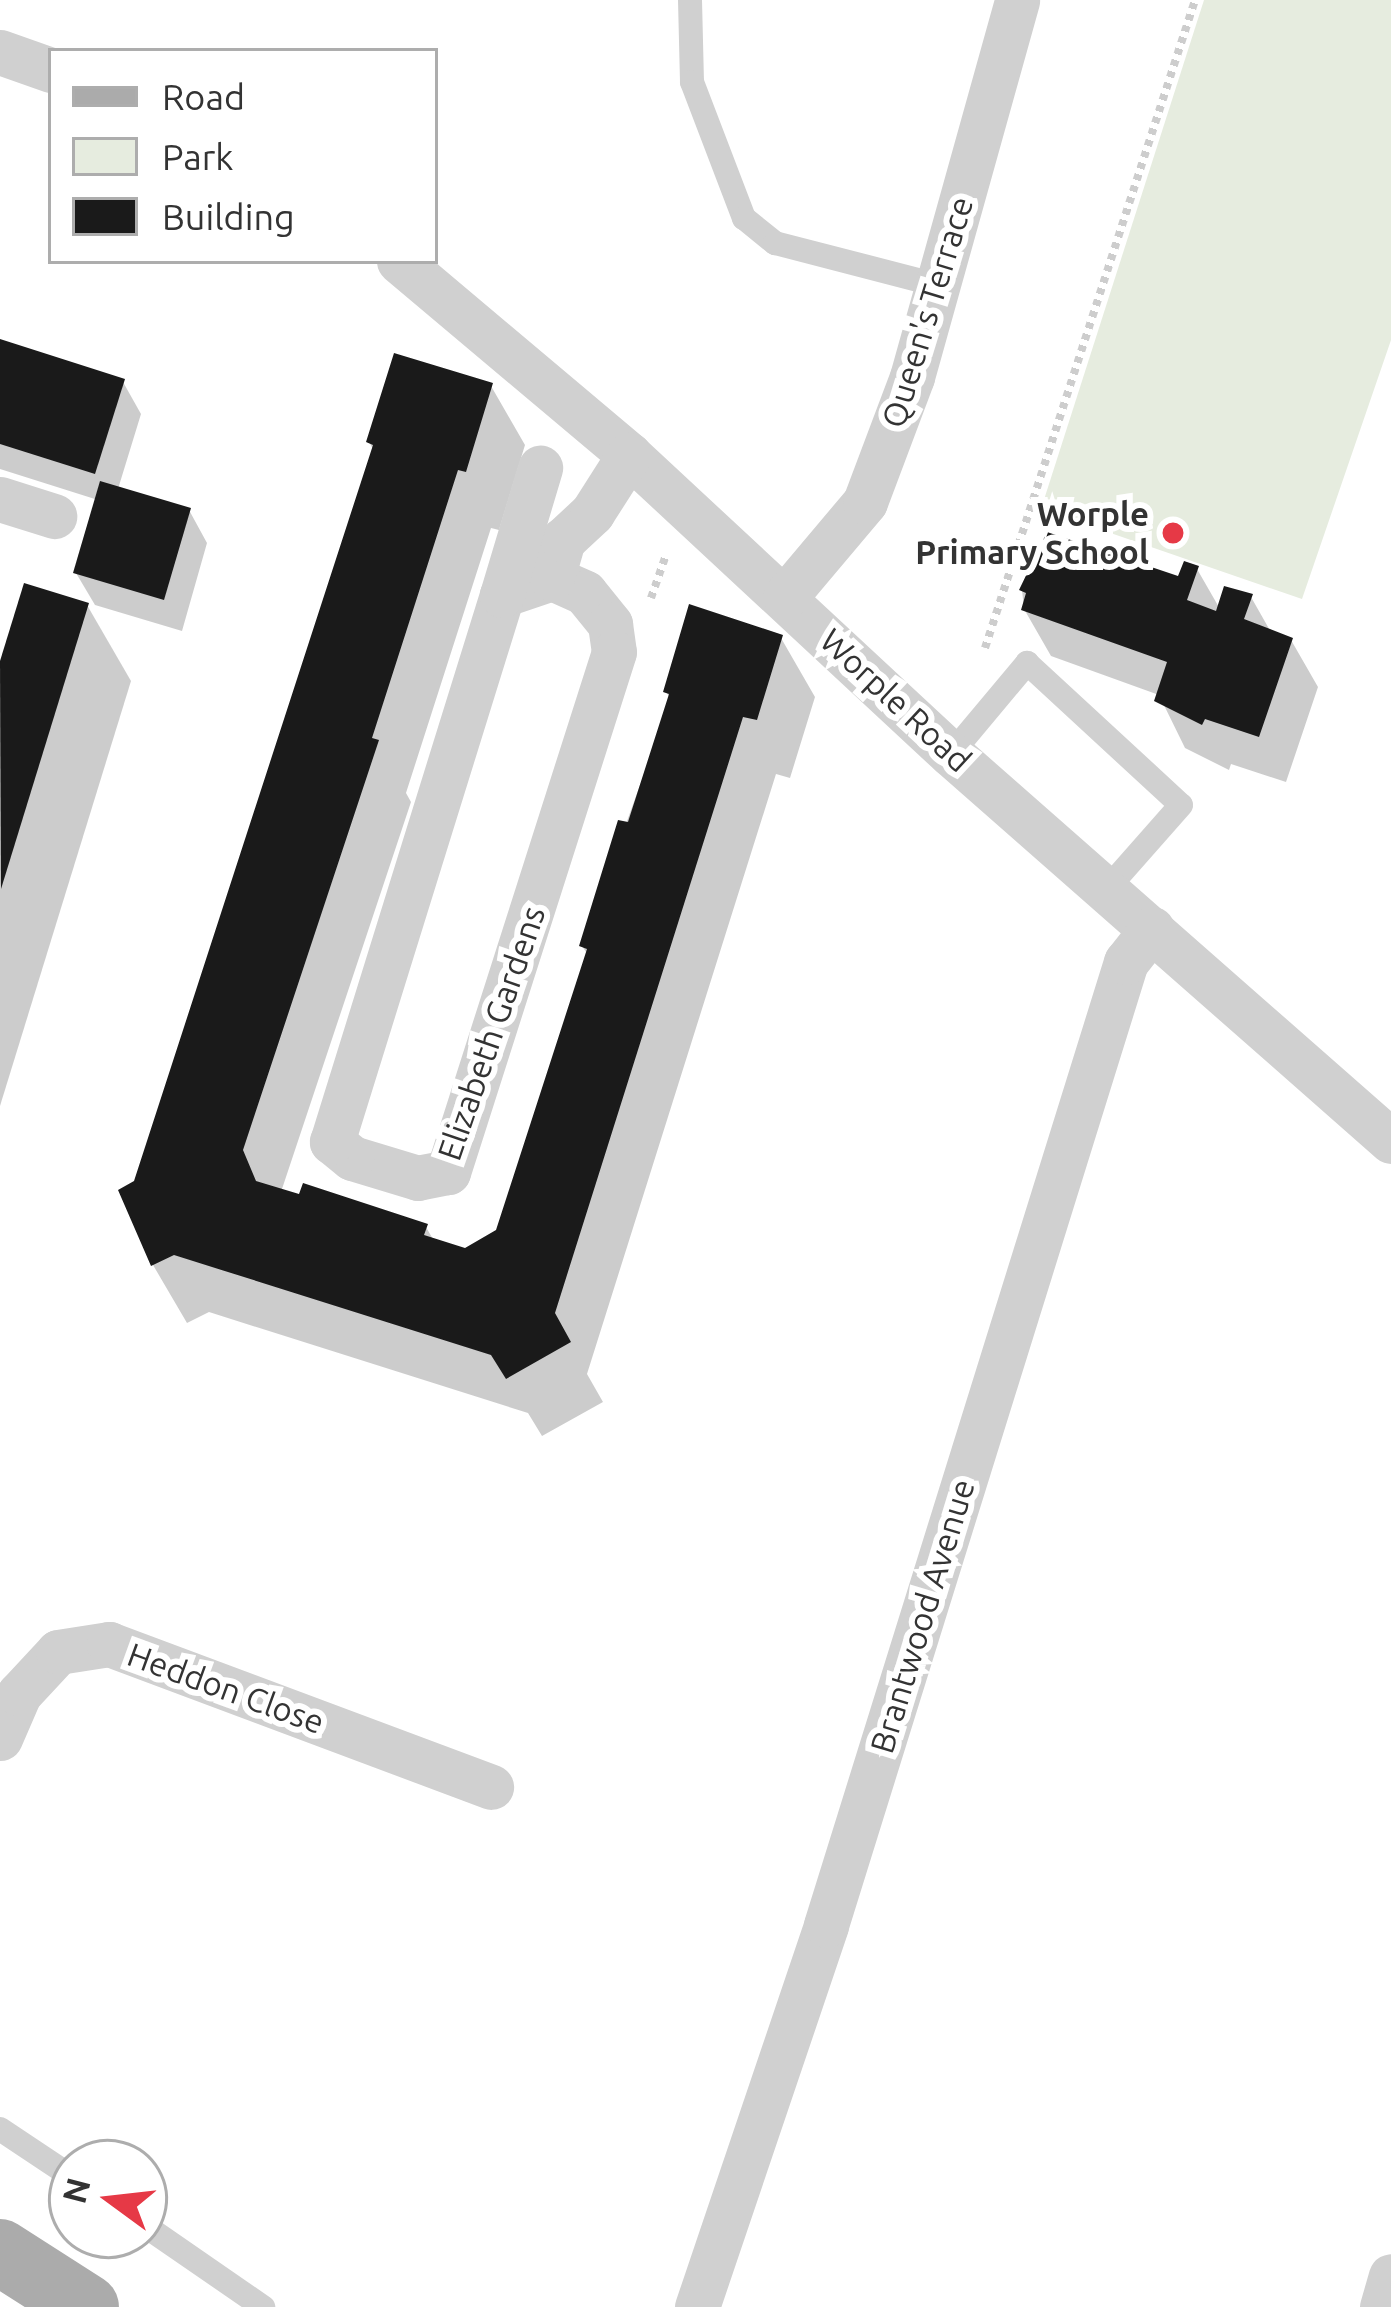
<!DOCTYPE html>
<style>
body{margin:0}
#map{position:relative;width:1391px;height:2307px;overflow:hidden;background:#fff;font-family:Ubuntu,sans-serif}
div>[style]{position:absolute}
.green>*{inset:0;background:#e6ecdf}
.shadow>*{inset:0;background:#0003}
.building>*{inset:0;background:#1a1a1a}
.path>*{height:8px;margin-top:-4px;transform-origin:0;background:repeating-linear-gradient(90deg,#cdcdcd 0 6px,transparent 0 12px)}
.service>*{height:24px;margin:-12px;padding:0 12px;transform-origin:12px;border-radius:12px;background:#d0d0d0}
.minor>*{height:45px;margin:-22.5px;padding:0 22.5px;transform-origin:22.5px;border-radius:22.5px;background:#d0d0d0}
.primary>*{height:66px;margin:-33px;padding:0 33px;transform-origin:33px;border-radius:33px;background:#ababab}
.dots>*{width:33px;height:33px;translate:-50% -50%;box-sizing:border-box;border:6px solid #fff;border-radius:50%}
span{translate:-50% -50%;white-space:nowrap;text-align:center;line-height:1.15;-webkit-text-stroke:12px #fff;paint-order:stroke}
.street-label{font-size:33px;color:#333}
.poi-label{font-size:33px;color:#333;font-weight:700}
.right{translate:-100% -50%;text-align:right}
.legend{position:absolute;left:48px;top:48px;width:390px;height:216px;box-sizing:border-box;background:#fff;border:3px solid #adadad;margin:0;padding:15px 21px;list-style:none;font-size:36px;color:#333}
.legend li{display:flex;align-items:center;gap:24px;height:60px}
.legend b{width:60px;border:3px solid #adadad}
.north{position:absolute;left:48px;top:2139px;width:120px;height:120px;box-sizing:border-box;background:#fff;border:3px solid #adadad;border-radius:50%;rotate:285deg;font-size:33px;font-weight:700;line-height:48px;text-align:center;color:#333}
.north::after{content:'';display:block;margin:auto;width:42px;height:54px;background:#e63946;clip-path:polygon(50% 0,100% 100%,50% 72%,0 100%)}
</style>
<div id="map">
<div class="green">
<div style="clip-path:polygon(1204px 0,1391px 0,1391px 340px,1302px 599px,1041px 509px)"></div>
</div>
<div class="shadow">
<div style="clip-path:polygon(0 343px,123px 382px,141px 414px,118px 489px,189px 510px,207px 543px,182px 631px,95px 605px,76px 573px,98px 500px,0 469px)"></div>
<div style="clip-path:polygon(491px 386px,525px 445px,499px 530px,491px 528px,406px 793px,411px 802px,281px 1192px,426px 1227px,434px 1241px,466px 1251px,499px 1232px,588px 955px,582px 946px,671px 699px,666px 692px,781px 638px,815px 697px,790px 778px,776px 774px,587px 1374px,603px 1402px,542px 1436px,528px 1413px,209px 1312px,187px 1323px,153px 1265px,137px 1183px,374px 451px,369px 442px)"></div>
<div style="clip-path:polygon(1197px 569px,1220px 609px,1251px 597px,1272px 634px,1291px 640px,1318px 687px,1286px 782px,1231px 764px,1229px 770px,1185px 748px,1159px 695px,1051px 656px,1024px 609px,1022px 590px,1180px 579px)"></div>
<div style="clip-path:polygon(26px 586px,87px 605px,131px 681px,0 1106px,0 671px)"></div>
</div>
<div class="building">
<div style="clip-path:polygon(0 339px,125px 379px,95px 474px,0 444px)"></div>
<div style="clip-path:polygon(394px 353px,493px 383px,466px 472px,458px 470px,372px 738px,379px 740px,243px 1150px,256px 1181px,299px 1194px,303px 1183px,428px 1224px,424px 1235px,465px 1248px,496px 1230px,587px 949px,579px 946px,618px 820px,628px 822px,669px 694px,663px 692px,689px 604px,783px 635px,757px 720px,743px 717px,555px 1313px,571px 1342px,506px 1379px,491px 1355px,174px 1255px,151px 1266px,118px 1190px,134px 1181px,373px 445px,366px 442px)"></div>
<div style="clip-path:polygon(100px 481px,191px 508px,164px 600px,73px 573px)"></div>
<div style="clip-path:polygon(1047px 532px,1178px 576px,1184px 561px,1199px 566px,1187px 600px,1216px 611px,1224px 586px,1253px 594px,1244px 619px,1293px 638px,1259px 737px,1205px 719px,1202px 725px,1154px 701px,1167px 662px,1021px 610px,1026px 593px,1019px 590px)"></div>
<div style="clip-path:polygon(24px 583px,89px 603px,1px 889px,0 661px)"></div>
</div>
<div class="path">
<div style="left:651px;top:598px;width:46px;rotate:-70.8deg"></div>
<div style="left:985px;top:648px;width:681px;rotate:-72.04deg"></div>
</div>
<div class="service">
<div style="left:690px;top:0;width:82px;rotate:88.6deg"></div>
<div style="left:692px;top:82px;width:146px;rotate:69.1deg"></div>
<div style="left:744px;top:218px;width:40px;rotate:39deg"></div>
<div style="left:775px;top:243px;width:167px;rotate:14.5deg"></div>
<div style="left:951px;top:754px;width:119px;rotate:-50.1deg"></div>
<div style="left:1027px;top:663px;width:209px;rotate:42.7deg"></div>
<div style="left:1181px;top:805px;width:112px;rotate:131.4deg"></div>
<div style="left:0;top:2129px;width:87px;rotate:33.7deg"></div>
<div style="left:144px;top:2225px;width:145px;rotate:34.6deg"></div>
</div>
<div class="minor">
<div style="left:0;top:52px;width:54px;rotate:19.4deg"></div>
<div style="left:399px;top:261px;width:301px;rotate:40.1deg"></div>
<div style="left:629px;top:455px;width:439px;rotate:42.9deg"></div>
<div style="left:951px;top:754px;width:586px;rotate:41.33deg"></div>
<div style="left:0;top:499px;width:57px;rotate:17.5deg"></div>
<div style="left:552px;top:578px;width:36px;rotate:24deg"></div>
<div style="left:585px;top:593px;width:40px;rotate:51deg"></div>
<div style="left:610px;top:624px;width:28px;rotate:82deg"></div>
<div style="left:614px;top:652px;width:546px;rotate:107.7deg"></div>
<div style="left:448px;top:1172px;width:31px;rotate:169deg"></div>
<div style="left:418px;top:1178px;width:69px;rotate:-163.1deg"></div>
<div style="left:352px;top:1158px;width:26px;rotate:-141deg"></div>
<div style="left:332px;top:1142px;width:573px;rotate:-72.74deg"></div>
<div style="left:502px;top:595px;width:53px;rotate:-18.8deg"></div>
<div style="left:552px;top:578px;width:40px;rotate:-74deg"></div>
<div style="left:563px;top:540px;width:40px;rotate:-43deg"></div>
<div style="left:592px;top:513px;width:69px;rotate:-57.5deg"></div>
<div style="left:502px;top:595px;width:133px;rotate:-73.3deg"></div>
<div style="left:785px;top:597px;width:124px;rotate:-49.9deg"></div>
<div style="left:865px;top:502px;width:134px;rotate:-69.4deg"></div>
<div style="left:912px;top:377px;width:391px;rotate:-74.4deg"></div>
<div style="left:0;top:1738px;width:48px;rotate:-66.6deg"></div>
<div style="left:19px;top:1694px;width:57px;rotate:-47.1deg"></div>
<div style="left:58px;top:1652px;width:52px;rotate:-8.9deg"></div>
<div style="left:109px;top:1644px;width:408px;rotate:20.5deg"></div>
<div style="left:697px;top:2307px;width:403px;rotate:-71.3deg"></div>
<div style="left:826px;top:1925px;width:1009px;rotate:-72.7deg"></div>
<div style="left:1126px;top:962px;width:42px;rotate:-51.8deg"></div>
<div style="left:1382px;top:2307px;width:32px;rotate:-74deg"></div>
</div>
<div class="primary">
<div style="left:0;top:2252px;width:102px;rotate:32.6deg"></div>
</div>
<div class="dots">
<div style="left:1173px;top:533px;background:#e63946"></div>
</div>
<div class="street-label">
<span style="left:927px;top:312px;rotate:-73deg">Queen's Terrace</span>
<span style="left:896px;top:700px;rotate:43deg">Worple Road</span>
<span style="left:491px;top:1033px;rotate:-71deg">Elizabeth Gardens</span>
<span style="left:922px;top:1616px;rotate:-73deg">Brantwood Avenue</span>
<span style="left:226px;top:1688px;rotate:20deg">Heddon Close</span>
</div>
<div class="poi-label">
<span class="right" style="left:1149px;top:533px">Worple<br>Primary School</span>
</div>
<ul class="legend">
<li><b style="height:15px;background:#ababab"></b>Road</li>
<li><b style="height:33px;background:#e6ecdf"></b>Park</li>
<li><b style="height:33px;background:#1a1a1a"></b>Building</li>
</ul>
<div class="north">N</div>
</div>
